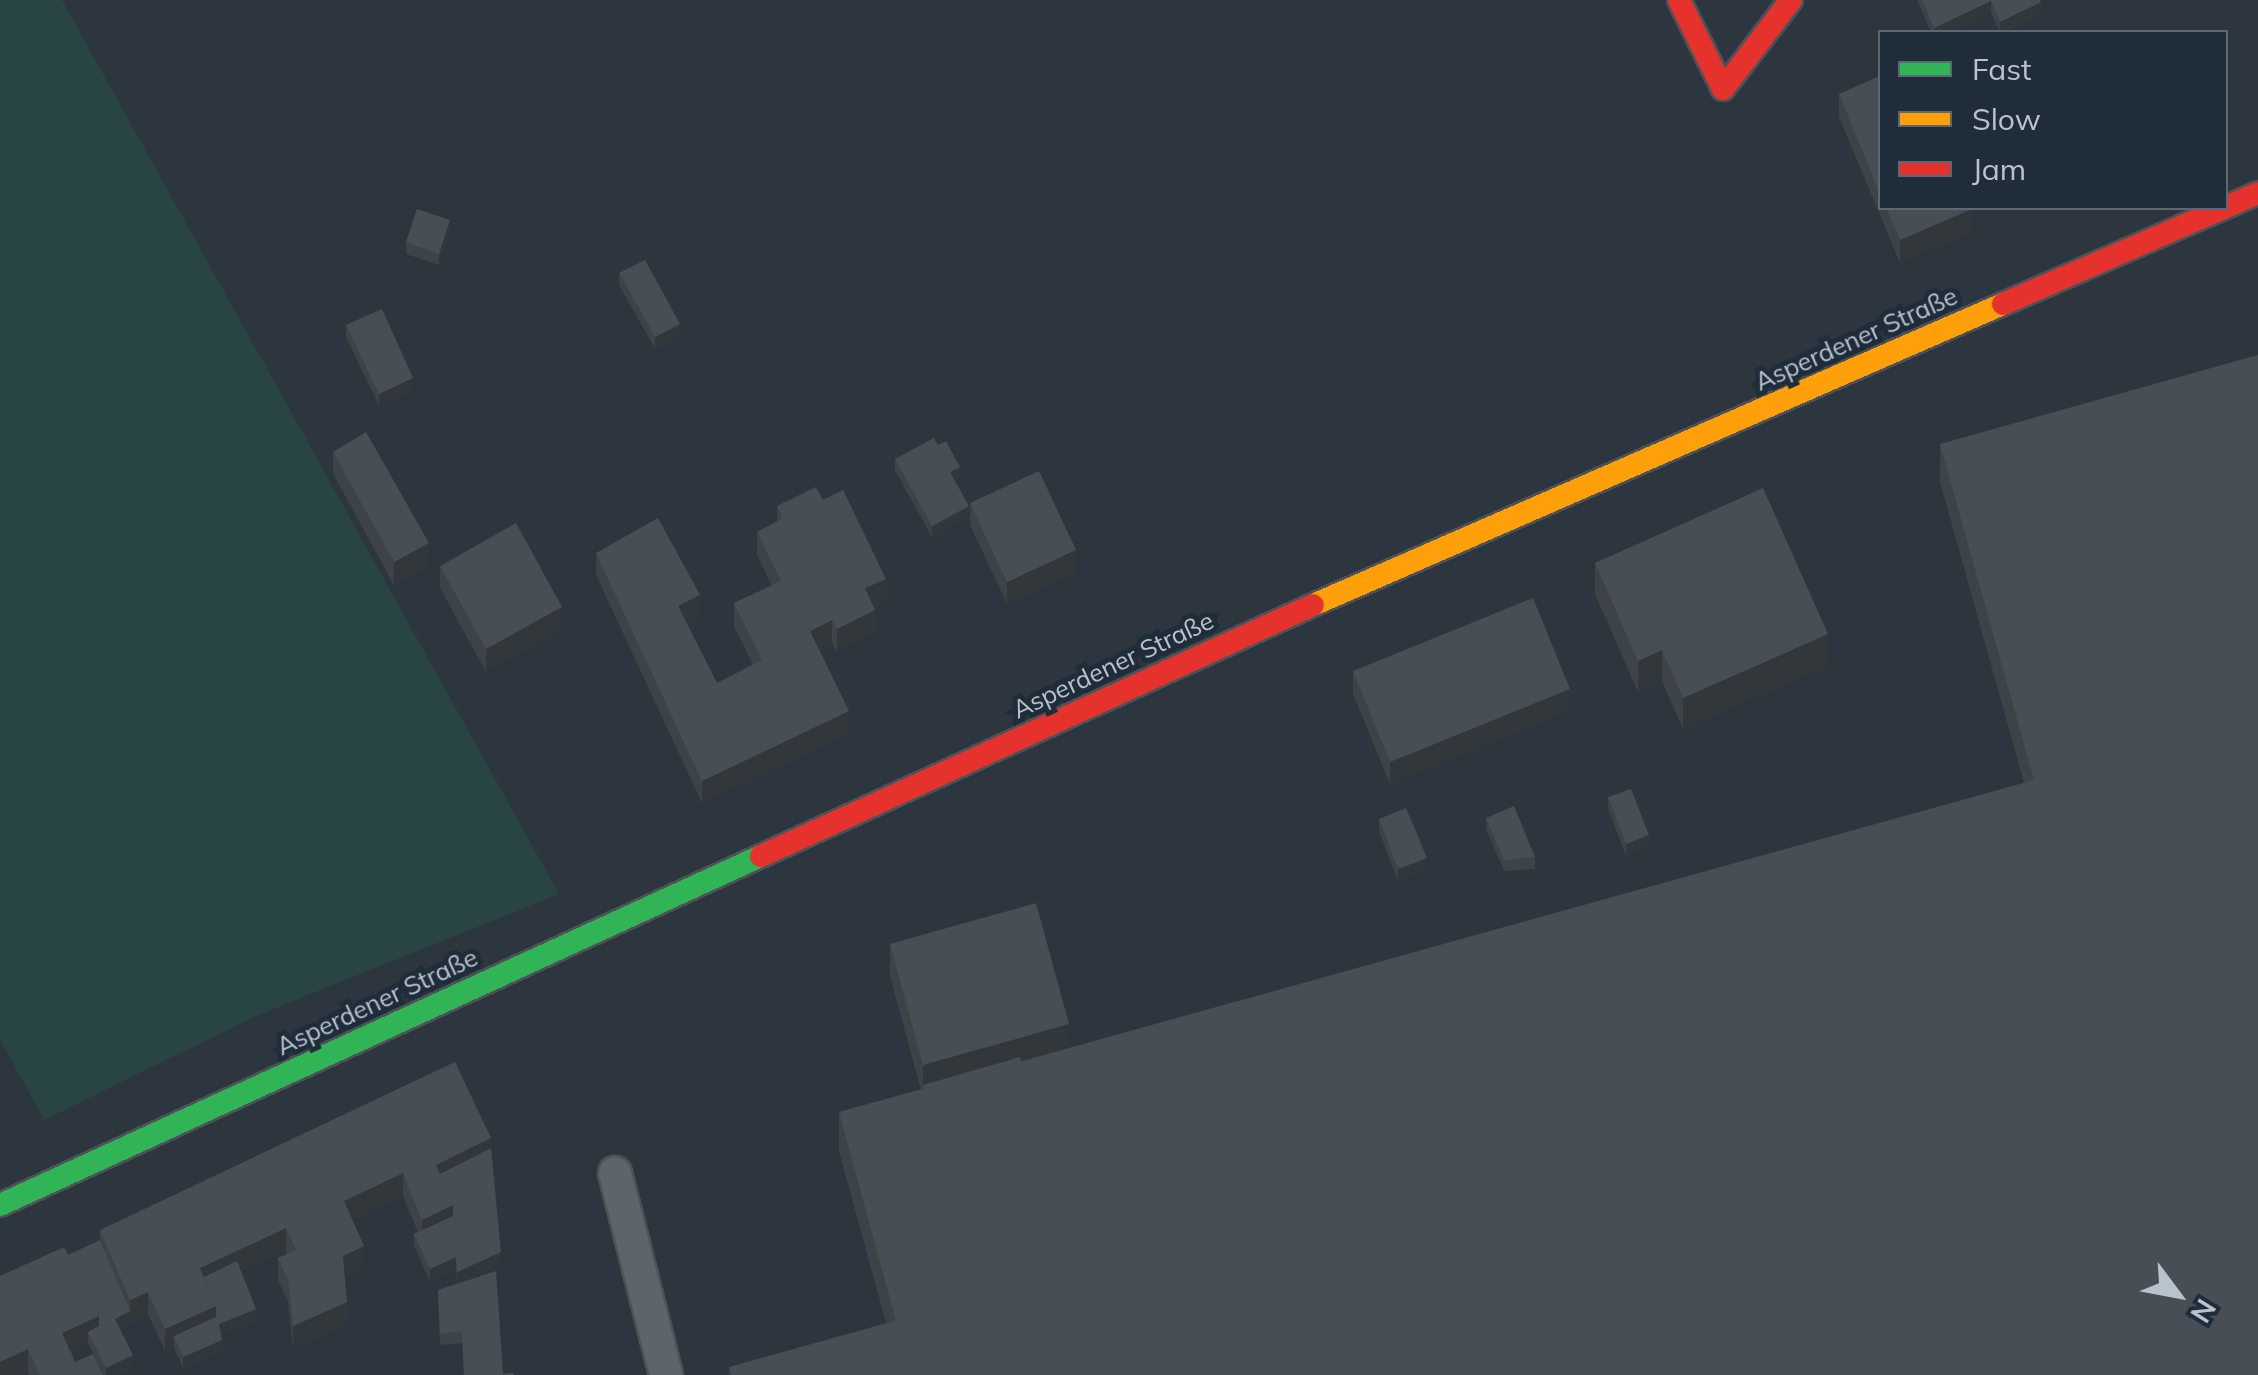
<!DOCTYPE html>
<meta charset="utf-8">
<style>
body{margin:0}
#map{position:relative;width:2258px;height:1375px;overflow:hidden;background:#2d363e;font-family:Mulish,sans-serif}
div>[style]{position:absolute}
.green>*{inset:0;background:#294445}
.roads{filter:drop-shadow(2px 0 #4c5258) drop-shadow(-2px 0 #4c5258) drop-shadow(0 2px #4c5258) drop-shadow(0 -2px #4c5258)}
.lane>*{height:32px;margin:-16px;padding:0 16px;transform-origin:16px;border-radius:16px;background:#5d646b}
.fast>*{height:22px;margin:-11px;padding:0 11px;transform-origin:11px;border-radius:11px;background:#30b455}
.slow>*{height:22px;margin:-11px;padding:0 11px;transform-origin:11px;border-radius:11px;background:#ff9f0a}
.jam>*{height:22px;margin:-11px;padding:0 11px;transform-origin:11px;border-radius:11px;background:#e5322d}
.wall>*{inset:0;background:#3d4349}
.shaded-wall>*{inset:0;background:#32373c}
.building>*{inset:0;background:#474e55}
span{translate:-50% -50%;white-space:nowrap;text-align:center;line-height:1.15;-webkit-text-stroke:10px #1f2d3a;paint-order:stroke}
.street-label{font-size:25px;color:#b8c3ce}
.legend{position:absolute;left:1878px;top:30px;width:350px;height:180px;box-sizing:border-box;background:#1f2d3a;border:2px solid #5c6975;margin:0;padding:12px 18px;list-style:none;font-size:30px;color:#b8c3ce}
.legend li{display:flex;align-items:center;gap:20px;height:50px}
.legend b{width:50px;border:2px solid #5c6975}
.north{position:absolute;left:2128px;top:1245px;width:100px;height:100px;-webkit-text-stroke:8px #1f2d3a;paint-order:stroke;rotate:122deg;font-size:28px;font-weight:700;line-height:40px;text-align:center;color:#b8c3ce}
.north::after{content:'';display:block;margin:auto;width:35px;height:45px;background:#b8c3ce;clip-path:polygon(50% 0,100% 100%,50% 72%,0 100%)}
</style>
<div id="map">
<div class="green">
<div style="clip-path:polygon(0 0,62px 0,559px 894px,256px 1016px,44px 1120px,0 1039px)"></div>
</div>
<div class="roads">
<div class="lane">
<div style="left:615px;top:1173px;width:208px;rotate:75.8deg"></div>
</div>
<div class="fast">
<div style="left:0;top:1205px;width:837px;rotate:-24.64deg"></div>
</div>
<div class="slow">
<div style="left:1313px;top:605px;width:753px;rotate:-23.57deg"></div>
</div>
<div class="jam">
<div style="left:1679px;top:0;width:99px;rotate:63.7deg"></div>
<div style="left:1723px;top:89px;width:112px;rotate:-52.6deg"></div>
<div style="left:2003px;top:304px;width:278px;rotate:-23.5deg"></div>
<div style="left:761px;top:856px;width:606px;rotate:-24.45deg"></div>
</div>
</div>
<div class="wall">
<div style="clip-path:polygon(1917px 0,2040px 0,2041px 14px,2002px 32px,2000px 32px,1991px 13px,1949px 32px,1931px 32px)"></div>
<div style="clip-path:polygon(1880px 76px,1880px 208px,1972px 208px,1972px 232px,1900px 263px,1839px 117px,1839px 94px)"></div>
<div style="clip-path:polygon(450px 232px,439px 265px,406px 254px,406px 242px)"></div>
<div style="clip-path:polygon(619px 273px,680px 336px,655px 349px,619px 285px)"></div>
<div style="clip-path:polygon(346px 325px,413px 390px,379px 406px,346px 337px)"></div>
<div style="clip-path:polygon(1940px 444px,2258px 1375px,729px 1375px,729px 1367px,886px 1323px,839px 1151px,839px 1112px,921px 1090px,890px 976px,890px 944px,1069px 1048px,2024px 783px,1940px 482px)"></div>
<div style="clip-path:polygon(938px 445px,960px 479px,955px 481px,969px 518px,932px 537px,895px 471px,895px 459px)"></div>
<div style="clip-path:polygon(333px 452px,429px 566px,394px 585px,333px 474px)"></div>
<div style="clip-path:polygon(823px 500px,886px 601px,874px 607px,875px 632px,837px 652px,832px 643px,819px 649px,849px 733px,702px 803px,596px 575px,596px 553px,700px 617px,687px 624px,717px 683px,753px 665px,734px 626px,734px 603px,772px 586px,757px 555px,757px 532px,777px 522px,777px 506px)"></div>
<div style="clip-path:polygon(970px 503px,1076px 573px,1007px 604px,970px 525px)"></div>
<div style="clip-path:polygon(1595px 563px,1828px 666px,1683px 729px,1662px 681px,1638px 692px,1595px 594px)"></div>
<div style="clip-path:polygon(440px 566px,562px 629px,486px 672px,440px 588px)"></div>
<div style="clip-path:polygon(1353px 671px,1570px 711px,1390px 784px,1353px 694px)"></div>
<div style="clip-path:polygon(1608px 797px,1649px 847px,1626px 856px,1608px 809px)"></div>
<div style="clip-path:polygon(1486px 818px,1535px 857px,1535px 869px,1504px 871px,1486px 829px)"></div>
<div style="clip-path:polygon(1379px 819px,1427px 870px,1398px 881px,1379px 831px)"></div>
<div style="clip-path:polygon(491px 1148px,501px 1264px,457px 1284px,456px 1269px,430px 1281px,414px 1246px,414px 1234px,418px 1232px,403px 1196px,352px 1220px,364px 1269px,345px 1277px,347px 1324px,293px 1349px,288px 1302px,278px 1280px,278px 1258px,287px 1254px,286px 1250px,241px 1271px,256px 1321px,221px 1335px,222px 1352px,183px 1368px,174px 1348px,165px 1351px,148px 1314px,120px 1329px,133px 1367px,117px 1375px,103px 1375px,88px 1343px,71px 1351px,75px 1362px,103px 1375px,29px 1375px,28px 1372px,20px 1375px,0 1375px,68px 1255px,100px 1240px,100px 1230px)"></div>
<div style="clip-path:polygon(438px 1290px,503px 1374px,514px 1375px,464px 1375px,462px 1343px,440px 1345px)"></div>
</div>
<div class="shaded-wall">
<div style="clip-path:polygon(1991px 1px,1991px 13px,1949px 32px,1934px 32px,1934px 28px)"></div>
<div style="clip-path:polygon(2041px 2px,2041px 14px,2000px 32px,2000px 22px)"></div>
<div style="clip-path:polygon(1972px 209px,1972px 232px,1900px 263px,1900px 240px)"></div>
<div style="clip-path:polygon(450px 220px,450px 232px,439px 265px,439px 254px)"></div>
<div style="clip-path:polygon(680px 324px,680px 336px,655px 349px,655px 337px)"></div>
<div style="clip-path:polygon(413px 378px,413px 390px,379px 406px,379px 394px)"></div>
<div style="clip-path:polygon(960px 467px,960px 479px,950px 484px,950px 472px)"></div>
<div style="clip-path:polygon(969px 506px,969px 518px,932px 537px,932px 526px)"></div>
<div style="clip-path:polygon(429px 543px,429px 566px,394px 585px,394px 562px)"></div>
<div style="clip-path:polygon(1076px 550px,1076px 573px,1007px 604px,1007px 582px)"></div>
<div style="clip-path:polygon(886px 579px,886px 601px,865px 611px,865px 588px)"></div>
<div style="clip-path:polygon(700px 595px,700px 617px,678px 629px,678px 606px)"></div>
<div style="clip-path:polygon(562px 607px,562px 629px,486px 672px,486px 649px)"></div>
<div style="clip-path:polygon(875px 610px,875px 632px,837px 652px,837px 629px)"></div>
<div style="clip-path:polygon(832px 620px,832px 643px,810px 654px,810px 631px)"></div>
<div style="clip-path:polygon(1828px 634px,1828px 666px,1683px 729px,1683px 698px)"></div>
<div style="clip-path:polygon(1662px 650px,1662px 681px,1638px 692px,1638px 661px)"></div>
<div style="clip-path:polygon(1570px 689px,1570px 711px,1390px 784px,1390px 762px)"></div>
<div style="clip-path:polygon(849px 711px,849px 733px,702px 803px,702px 781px)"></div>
<div style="clip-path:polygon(1649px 835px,1649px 847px,1626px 856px,1626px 844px)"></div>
<div style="clip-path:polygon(1427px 858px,1427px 870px,1398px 881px,1398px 869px)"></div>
<div style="clip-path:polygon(1069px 1024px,1069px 1056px,923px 1085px,923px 1065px)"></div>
<div style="clip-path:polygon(491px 1138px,491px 1160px,440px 1186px,436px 1165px)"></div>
<div style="clip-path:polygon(403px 1173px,403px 1196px,344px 1224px,344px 1201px)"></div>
<div style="clip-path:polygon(453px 1205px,453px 1228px,422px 1242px,422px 1220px)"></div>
<div style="clip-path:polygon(286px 1228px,286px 1250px,204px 1288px,200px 1268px)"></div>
<div style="clip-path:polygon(364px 1246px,364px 1269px,343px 1278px,343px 1256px)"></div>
<div style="clip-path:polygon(501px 1252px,501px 1264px,457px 1284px,457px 1272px)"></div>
<div style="clip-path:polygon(456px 1257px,456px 1269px,430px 1281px,430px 1269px)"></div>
<div style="clip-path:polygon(148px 1292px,148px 1314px,115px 1331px,115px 1319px,130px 1311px,130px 1300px)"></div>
<div style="clip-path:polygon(347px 1302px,347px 1324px,293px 1349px,293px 1326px)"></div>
<div style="clip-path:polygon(216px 1306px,216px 1329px,174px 1336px,174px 1348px,165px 1351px,165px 1329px)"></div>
<div style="clip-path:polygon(256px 1309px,256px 1321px,219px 1336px,219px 1324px)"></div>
<div style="clip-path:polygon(99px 1316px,99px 1338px,88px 1332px,88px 1343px,62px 1355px,62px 1333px)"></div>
<div style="clip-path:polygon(222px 1340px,222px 1352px,183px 1368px,183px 1357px)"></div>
<div style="clip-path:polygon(28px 1349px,28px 1372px,20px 1375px,0 1375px,0 1362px)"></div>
<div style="clip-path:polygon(133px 1355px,133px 1367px,117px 1375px,106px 1375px,106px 1368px)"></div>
</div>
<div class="building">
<div style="clip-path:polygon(1922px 0,2040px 0,2041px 2px,2000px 22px,1991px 1px,1934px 28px)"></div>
<div style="clip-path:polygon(1880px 76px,1880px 194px,1839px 94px)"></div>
<div style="clip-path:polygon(1886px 208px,1972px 208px,1972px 209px,1900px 240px)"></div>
<div style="clip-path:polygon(417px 209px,450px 220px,439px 254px,406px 242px)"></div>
<div style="clip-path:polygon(645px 260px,680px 324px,655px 337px,619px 273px)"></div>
<div style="clip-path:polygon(382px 309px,413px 378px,379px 394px,346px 325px)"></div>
<div style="clip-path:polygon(2258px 355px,2258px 1375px,732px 1375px,729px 1367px,896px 1321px,839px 1112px,2034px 780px,1940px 444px)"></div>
<div style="clip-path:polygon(366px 432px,429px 543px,394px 562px,333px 452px)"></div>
<div style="clip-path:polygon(934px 438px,938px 445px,946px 441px,960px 467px,950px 472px,969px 506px,932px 526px,895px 459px)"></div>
<div style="clip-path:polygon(1039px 471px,1076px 550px,1007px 582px,970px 503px)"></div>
<div style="clip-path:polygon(816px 487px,823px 500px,843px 490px,886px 579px,865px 588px,875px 610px,837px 629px,832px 620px,810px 631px,849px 711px,702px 781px,596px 553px,658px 518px,700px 595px,678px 606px,717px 683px,762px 660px,734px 603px,781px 581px,757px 532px,783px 518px,777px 506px)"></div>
<div style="clip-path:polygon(1763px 488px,1828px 634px,1683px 698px,1662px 650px,1638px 661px,1595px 563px)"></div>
<div style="clip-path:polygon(516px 523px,562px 607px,486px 649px,440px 566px)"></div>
<div style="clip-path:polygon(1533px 598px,1570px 689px,1390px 762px,1353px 671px)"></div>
<div style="clip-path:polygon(1631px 789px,1649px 835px,1626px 844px,1608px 797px)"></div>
<div style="clip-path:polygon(1514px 806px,1535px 857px,1504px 860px,1486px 818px)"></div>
<div style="clip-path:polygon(1406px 808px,1427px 858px,1398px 869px,1379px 819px)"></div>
<div style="clip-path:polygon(1036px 903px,1069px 1024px,923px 1065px,890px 944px)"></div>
<div style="clip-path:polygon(1020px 1057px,1021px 1062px,924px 1089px,923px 1085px)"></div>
<div style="clip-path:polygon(455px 1062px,491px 1138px,436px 1165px,453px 1205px,422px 1220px,403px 1173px,344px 1201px,364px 1246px,343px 1256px,347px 1302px,293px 1326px,288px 1280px,278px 1258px,296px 1250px,286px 1228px,200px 1268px,216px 1306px,165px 1329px,148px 1292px,130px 1300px,100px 1230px)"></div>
<div style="clip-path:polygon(491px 1148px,501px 1252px,457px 1272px,456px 1257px,430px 1269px,414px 1234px,453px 1216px,453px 1205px,440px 1174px)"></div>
<div style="clip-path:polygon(100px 1240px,130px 1311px,115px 1319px,133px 1355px,106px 1368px,88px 1332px,99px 1326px,99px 1316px,68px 1255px)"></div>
<div style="clip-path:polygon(64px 1247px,99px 1316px,62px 1333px,75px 1362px,93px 1354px,103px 1375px,40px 1375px,28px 1349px,0 1362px,0 1276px)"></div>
<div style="clip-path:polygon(237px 1261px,256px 1309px,219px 1324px,222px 1340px,183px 1357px,174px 1336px,216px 1317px,216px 1306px,204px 1277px)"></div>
<div style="clip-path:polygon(496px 1271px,503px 1374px,514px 1373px,514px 1375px,464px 1375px,462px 1331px,440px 1334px,438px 1290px)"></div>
</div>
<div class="street-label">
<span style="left:1856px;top:339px;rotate:-24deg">Asperdener Straße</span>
<span style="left:1113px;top:665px;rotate:-25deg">Asperdener Straße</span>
<span style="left:377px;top:1002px;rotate:-25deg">Asperdener Straße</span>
</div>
<ul class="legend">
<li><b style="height:12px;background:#30b455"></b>Fast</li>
<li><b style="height:12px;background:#ff9f0a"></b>Slow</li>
<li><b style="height:12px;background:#e5322d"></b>Jam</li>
</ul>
<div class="north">N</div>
</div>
